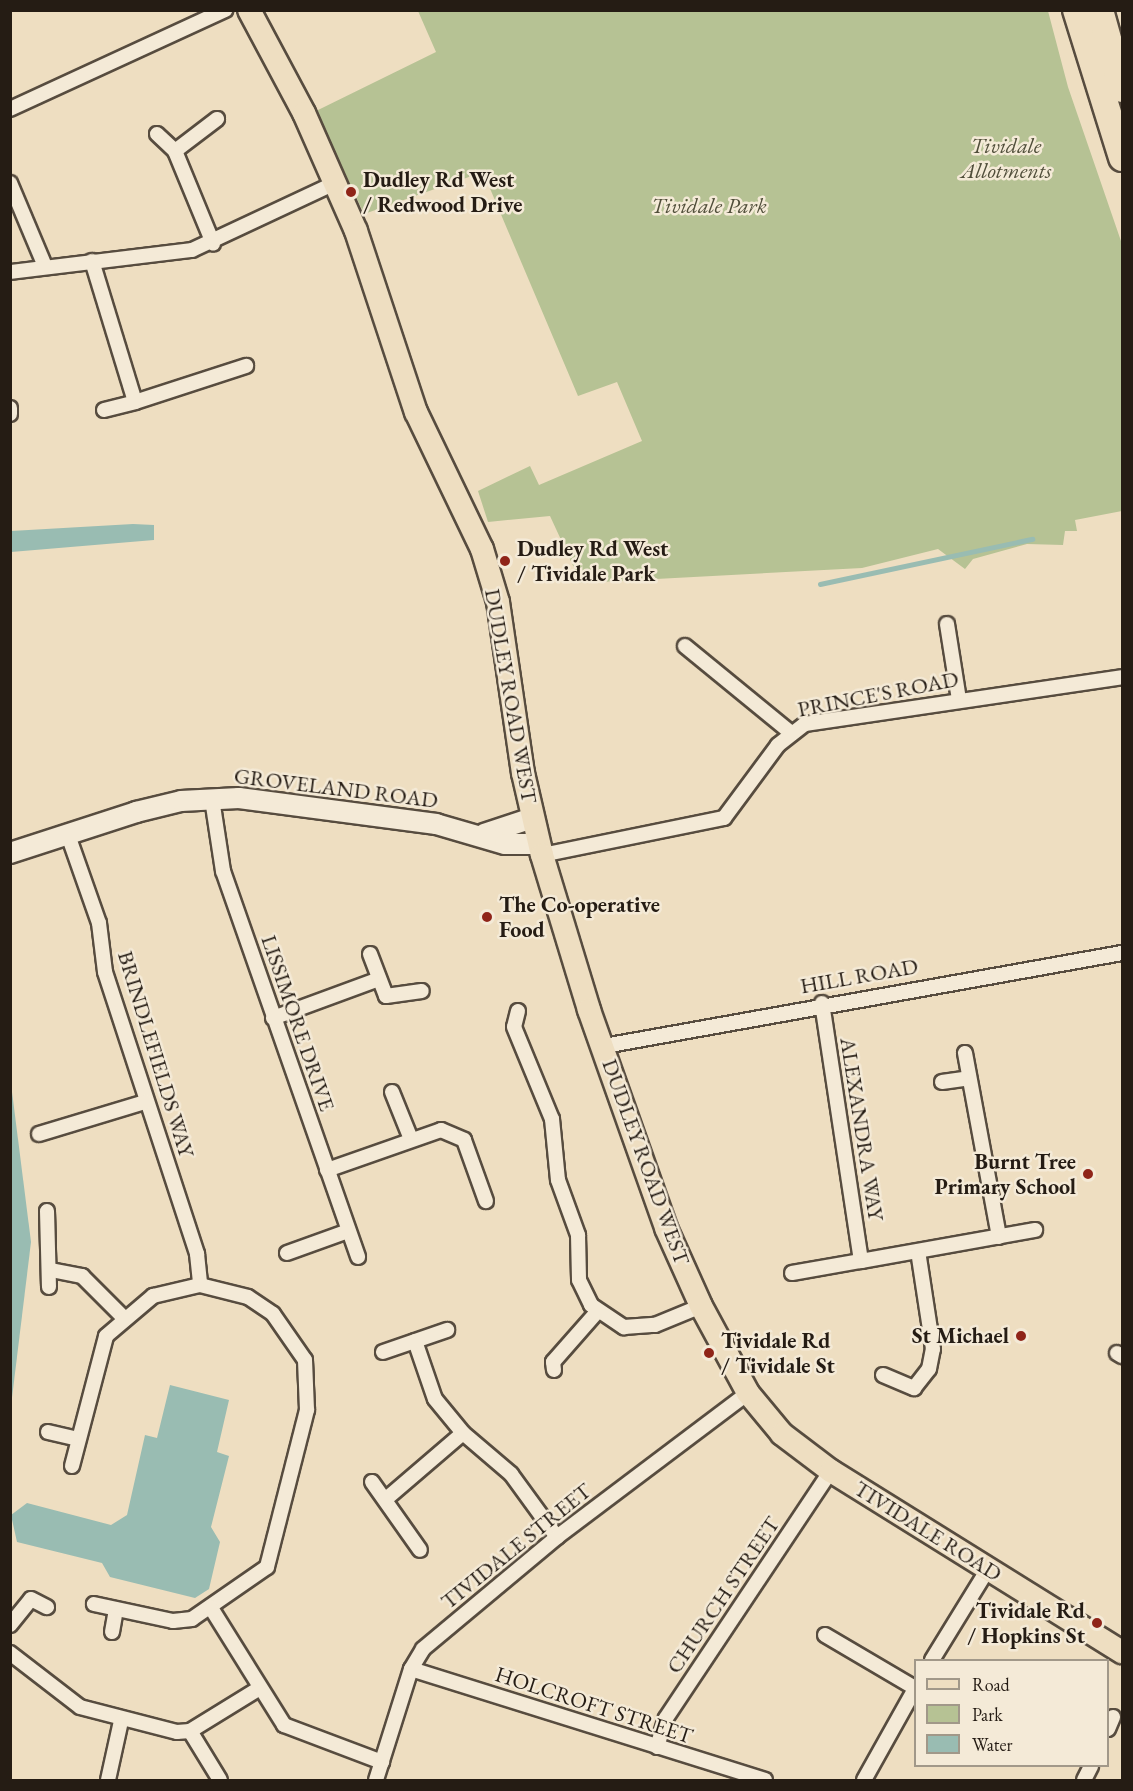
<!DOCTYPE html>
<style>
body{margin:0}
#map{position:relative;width:1133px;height:1791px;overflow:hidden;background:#eedec1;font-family:"EB Garamond",serif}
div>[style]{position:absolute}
.green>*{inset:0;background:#b6c294}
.water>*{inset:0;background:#99bcb2}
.stream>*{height:4.5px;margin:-2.25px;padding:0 2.25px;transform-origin:2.25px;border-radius:2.25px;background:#99bcb2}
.roads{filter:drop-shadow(2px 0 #574c3f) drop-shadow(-2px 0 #574c3f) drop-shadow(0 2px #574c3f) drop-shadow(0 -2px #574c3f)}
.street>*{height:14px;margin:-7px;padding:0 7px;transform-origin:7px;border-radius:7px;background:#f4ead7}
.secondary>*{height:20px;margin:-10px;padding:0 10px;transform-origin:10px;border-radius:10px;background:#f4ead7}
.primary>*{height:22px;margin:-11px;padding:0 11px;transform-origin:11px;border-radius:11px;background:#eedec1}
.highway>*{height:26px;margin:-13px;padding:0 13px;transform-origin:13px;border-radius:13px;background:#eedec1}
.dots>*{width:16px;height:16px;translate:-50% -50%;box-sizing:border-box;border:3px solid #f4ead7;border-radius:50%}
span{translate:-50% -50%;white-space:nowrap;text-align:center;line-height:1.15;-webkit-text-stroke:5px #f4ead7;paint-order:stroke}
.park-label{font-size:22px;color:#504e3a;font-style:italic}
.poi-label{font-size:22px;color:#251c14;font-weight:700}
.left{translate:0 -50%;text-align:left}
.right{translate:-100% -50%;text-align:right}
.street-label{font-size:22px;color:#251c14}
.frame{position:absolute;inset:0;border:12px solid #251c14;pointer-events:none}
.legend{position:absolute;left:914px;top:1659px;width:195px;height:108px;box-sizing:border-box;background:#f4ead7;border:2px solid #a19889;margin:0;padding:8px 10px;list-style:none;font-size:18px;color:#251c14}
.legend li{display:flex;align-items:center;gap:12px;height:30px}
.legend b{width:30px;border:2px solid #a19889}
</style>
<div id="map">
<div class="green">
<div style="clip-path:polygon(418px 11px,1048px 11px,1068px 87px,1122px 244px,1122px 511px,1075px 520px,1077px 531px,1065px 531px,1063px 545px,1027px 544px,973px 559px,965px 569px,938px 549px,862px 568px,581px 583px,550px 516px,488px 522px,478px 491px,530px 466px,539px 485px,642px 441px,617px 382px,578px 396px,483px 172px,364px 214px,316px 111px,436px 52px)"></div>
</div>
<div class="water">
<div style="clip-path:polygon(133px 524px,154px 525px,154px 540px,11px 552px,11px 531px)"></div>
<div style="clip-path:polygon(10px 1076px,31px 1242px,11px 1406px,10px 1406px)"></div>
<div style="clip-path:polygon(170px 1385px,229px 1400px,217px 1452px,229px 1456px,211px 1527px,220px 1542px,209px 1589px,195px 1598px,110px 1577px,102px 1563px,17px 1542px,11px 1515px,27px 1503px,111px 1525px,127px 1515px,145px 1435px,157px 1438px)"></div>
</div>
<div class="stream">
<div style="left:820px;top:584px;width:217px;rotate:-12deg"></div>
</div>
<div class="roads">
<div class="street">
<div style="left:10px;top:109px;width:237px;rotate:-24.7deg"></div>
<div style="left:157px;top:134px;width:25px;rotate:43deg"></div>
<div style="left:175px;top:151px;width:100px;rotate:67.6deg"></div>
<div style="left:175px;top:151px;width:53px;rotate:-37.3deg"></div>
<div style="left:10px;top:183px;width:88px;rotate:67.2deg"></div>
<div style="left:92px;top:261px;width:147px;rotate:73deg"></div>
<div style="left:135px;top:402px;width:117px;rotate:-18deg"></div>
<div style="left:10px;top:272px;width:183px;rotate:-6.9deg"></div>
<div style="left:192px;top:250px;width:158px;rotate:-25.1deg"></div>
<div style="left:10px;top:408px;width:6px;rotate:90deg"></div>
<div style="left:104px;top:410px;width:32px;rotate:-14deg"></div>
<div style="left:947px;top:624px;width:77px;rotate:81deg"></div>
<div style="left:685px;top:646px;width:136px;rotate:39.3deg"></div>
<div style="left:212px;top:799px;width:73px;rotate:81.3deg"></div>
<div style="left:223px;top:871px;width:409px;rotate:70.7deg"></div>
<div style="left:68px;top:835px;width:93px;rotate:70.6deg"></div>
<div style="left:99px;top:923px;width:49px;rotate:83deg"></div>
<div style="left:105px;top:972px;width:297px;rotate:71.9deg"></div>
<div style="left:197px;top:1254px;width:31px;rotate:84deg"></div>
<div style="left:542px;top:855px;width:186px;rotate:-11.5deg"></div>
<div style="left:724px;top:818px;width:91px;rotate:-53.5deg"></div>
<div style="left:778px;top:745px;width:34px;rotate:-38deg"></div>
<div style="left:805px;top:724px;width:320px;rotate:-8.4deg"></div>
<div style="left:370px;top:954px;width:45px;rotate:69.1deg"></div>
<div style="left:386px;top:996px;width:36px;rotate:-8deg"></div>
<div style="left:822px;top:1003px;width:261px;rotate:81.4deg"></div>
<div style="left:861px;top:1261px;width:177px;rotate:-10.1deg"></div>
<div style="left:518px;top:1011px;width:16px;rotate:104deg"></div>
<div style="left:514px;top:1027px;width:100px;rotate:67.6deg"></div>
<div style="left:552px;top:1119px;width:61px;rotate:84.4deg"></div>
<div style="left:558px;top:1180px;width:59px;rotate:70deg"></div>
<div style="left:578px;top:1235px;width:45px;rotate:88.7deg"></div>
<div style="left:579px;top:1280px;width:28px;rotate:64deg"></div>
<div style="left:591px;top:1305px;width:40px;rotate:34deg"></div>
<div style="left:624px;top:1327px;width:31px;rotate:-4deg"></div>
<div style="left:655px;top:1325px;width:50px;rotate:-22.4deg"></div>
<div style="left:273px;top:1018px;width:113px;rotate:-20.2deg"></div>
<div style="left:604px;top:1046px;width:526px;rotate:-10.18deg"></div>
<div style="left:965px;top:1053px;width:187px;rotate:79.5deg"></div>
<div style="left:942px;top:1082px;width:27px;rotate:-8deg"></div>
<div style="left:392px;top:1092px;width:51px;rotate:68deg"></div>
<div style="left:39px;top:1134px;width:111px;rotate:-16.8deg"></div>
<div style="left:327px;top:1170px;width:121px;rotate:-19.3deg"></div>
<div style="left:441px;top:1130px;width:25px;rotate:23deg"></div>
<div style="left:464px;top:1140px;width:65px;rotate:70.2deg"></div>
<div style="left:47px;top:1211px;width:76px;rotate:88.5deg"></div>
<div style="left:287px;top:1253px;width:65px;rotate:-19.8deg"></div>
<div style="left:51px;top:1270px;width:32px;rotate:11deg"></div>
<div style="left:82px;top:1276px;width:58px;rotate:45deg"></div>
<div style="left:792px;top:1273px;width:70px;rotate:-9.9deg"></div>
<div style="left:415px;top:1341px;width:61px;rotate:71deg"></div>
<div style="left:435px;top:1399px;width:44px;rotate:50.5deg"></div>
<div style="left:463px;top:1433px;width:63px;rotate:40.5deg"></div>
<div style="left:511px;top:1474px;width:78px;rotate:53.9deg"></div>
<div style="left:383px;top:1352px;width:68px;rotate:-19deg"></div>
<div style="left:1117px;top:1353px;width:6px;rotate:31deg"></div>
<div style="left:554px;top:1370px;width:8px;rotate:-97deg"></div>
<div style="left:553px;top:1362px;width:68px;rotate:-48.6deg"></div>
<div style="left:883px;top:1375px;width:34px;rotate:23deg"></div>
<div style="left:914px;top:1388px;width:24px;rotate:-52deg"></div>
<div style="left:929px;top:1369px;width:20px;rotate:-79deg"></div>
<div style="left:933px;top:1349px;width:99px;rotate:-98.7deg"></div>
<div style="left:48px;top:1432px;width:31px;rotate:13deg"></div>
<div style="left:72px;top:1466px;width:134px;rotate:-75.3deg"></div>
<div style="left:106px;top:1336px;width:62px;rotate:-40.4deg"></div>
<div style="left:153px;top:1296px;width:48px;rotate:-13.2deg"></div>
<div style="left:200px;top:1285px;width:49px;rotate:14deg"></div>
<div style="left:248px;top:1297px;width:30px;rotate:34deg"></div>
<div style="left:273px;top:1314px;width:56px;rotate:55.2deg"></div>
<div style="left:305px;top:1360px;width:50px;rotate:87.7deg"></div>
<div style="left:307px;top:1410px;width:162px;rotate:104.3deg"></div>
<div style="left:267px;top:1567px;width:91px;rotate:145.3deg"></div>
<div style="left:192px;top:1619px;width:19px;rotate:174deg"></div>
<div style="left:173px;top:1621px;width:81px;rotate:-167.9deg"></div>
<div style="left:372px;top:1482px;width:83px;rotate:54.8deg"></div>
<div style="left:386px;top:1499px;width:101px;rotate:-40.6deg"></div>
<div style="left:211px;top:1608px;width:138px;rotate:58deg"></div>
<div style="left:284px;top:1725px;width:105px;rotate:20.7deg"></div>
<div style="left:10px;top:1625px;width:33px;rotate:-51deg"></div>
<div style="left:31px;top:1599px;width:18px;rotate:27deg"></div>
<div style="left:112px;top:1632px;width:23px;rotate:-80deg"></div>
<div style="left:825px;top:1635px;width:104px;rotate:30.5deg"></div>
<div style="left:10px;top:1653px;width:88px;rotate:37.6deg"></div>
<div style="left:80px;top:1707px;width:100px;rotate:14.5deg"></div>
<div style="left:177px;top:1732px;width:13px;rotate:-4deg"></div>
<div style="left:190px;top:1731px;width:82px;rotate:-31.6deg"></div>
<div style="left:932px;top:1660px;width:107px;rotate:-58.4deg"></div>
<div style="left:411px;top:1669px;width:371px;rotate:17.4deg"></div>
<div style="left:1108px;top:1729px;width:13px;rotate:-67deg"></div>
<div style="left:190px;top:1731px;width:57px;rotate:58.5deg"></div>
<div style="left:657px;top:1747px;width:30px;rotate:-73deg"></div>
<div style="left:666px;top:1718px;width:297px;rotate:-56.3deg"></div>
<div style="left:108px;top:1780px;width:60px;rotate:-77.6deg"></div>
<div style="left:376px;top:1780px;width:116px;rotate:-72.5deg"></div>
<div style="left:411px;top:1669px;width:23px;rotate:-59deg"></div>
<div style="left:423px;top:1649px;width:175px;rotate:-39.9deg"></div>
<div style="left:557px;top:1537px;width:239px;rotate:-37deg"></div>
<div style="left:864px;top:1780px;width:107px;rotate:-60.8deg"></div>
<div style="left:1084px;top:1780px;width:16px;rotate:-63deg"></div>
</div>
<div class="secondary">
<div style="left:484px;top:834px;width:51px;rotate:-18.4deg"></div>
<div style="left:10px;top:853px;width:133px;rotate:-18deg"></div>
<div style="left:136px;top:812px;width:46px;rotate:-13.7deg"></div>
<div style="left:181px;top:801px;width:58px;rotate:-3deg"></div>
<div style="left:239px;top:798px;width:199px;rotate:7.5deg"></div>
<div style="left:436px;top:824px;width:72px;rotate:16.2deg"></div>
<div style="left:505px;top:844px;width:34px"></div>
</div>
<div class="primary">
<div style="left:249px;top:10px;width:117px;rotate:61.9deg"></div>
<div style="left:304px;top:113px;width:129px;rotate:66.2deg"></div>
<div style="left:356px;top:231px;width:191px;rotate:71.7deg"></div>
<div style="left:416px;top:412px;width:152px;rotate:64.3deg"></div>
<div style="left:482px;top:549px;width:55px;rotate:73.2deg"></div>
<div style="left:498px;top:602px;width:173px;rotate:81.7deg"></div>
<div style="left:523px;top:773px;width:84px;rotate:77deg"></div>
<div style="left:542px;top:855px;width:162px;rotate:73.1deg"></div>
<div style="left:589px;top:1010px;width:231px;rotate:70.5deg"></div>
<div style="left:666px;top:1228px;width:85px;rotate:65.8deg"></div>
<div style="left:701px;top:1306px;width:99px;rotate:61.6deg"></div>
<div style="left:748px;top:1393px;width:53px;rotate:50.3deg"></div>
<div style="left:782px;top:1434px;width:61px;rotate:37.1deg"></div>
<div style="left:831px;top:1471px;width:343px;rotate:31.9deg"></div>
</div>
<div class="highway">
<div style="left:1076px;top:10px;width:155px;rotate:72.7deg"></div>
<div style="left:1100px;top:10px;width:82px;rotate:74.4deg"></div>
</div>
</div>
<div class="dots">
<div style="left:351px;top:192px;background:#8f2418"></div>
<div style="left:505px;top:561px;background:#8f2418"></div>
<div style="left:487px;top:917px;background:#8f2418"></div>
<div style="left:1088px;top:1174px;background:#8f2418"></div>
<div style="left:1021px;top:1336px;background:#8f2418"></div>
<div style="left:709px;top:1353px;background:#8f2418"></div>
<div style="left:1097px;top:1623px;background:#8f2418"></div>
</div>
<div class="park-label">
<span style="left:1006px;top:158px">Tividale<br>Allotments</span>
<span style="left:709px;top:206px">Tividale Park</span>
</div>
<div class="poi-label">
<span class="left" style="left:363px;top:192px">Dudley Rd West<br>/ Redwood Drive</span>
<span class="left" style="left:517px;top:561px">Dudley Rd West<br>/ Tividale Park</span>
<span class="left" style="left:499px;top:917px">The Co-operative<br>Food</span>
<span class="right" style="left:1076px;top:1174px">Burnt Tree<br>Primary School</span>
<span class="right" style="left:1009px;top:1336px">St Michael</span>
<span class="left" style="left:721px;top:1353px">Tividale Rd<br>/ Tividale St</span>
<span class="right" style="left:1085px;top:1623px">Tividale Rd<br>/ Hopkins St</span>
</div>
<div class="street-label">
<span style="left:878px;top:694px;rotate:-11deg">PRINCE'S ROAD</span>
<span style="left:511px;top:696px;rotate:80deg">DUDLEY ROAD WEST</span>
<span style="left:336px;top:788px;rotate:7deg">GROVELAND ROAD</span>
<span style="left:859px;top:976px;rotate:-10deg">HILL ROAD</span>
<span style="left:298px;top:1023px;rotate:71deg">LISSIMORE DRIVE</span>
<span style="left:156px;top:1054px;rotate:73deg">BRINDLEFIELDS WAY</span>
<span style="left:862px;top:1129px;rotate:81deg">ALEXANDRA WAY</span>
<span style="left:646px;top:1162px;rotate:70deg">DUDLEY ROAD WEST</span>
<span style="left:928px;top:1531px;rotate:32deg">TIVIDALE ROAD</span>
<span style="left:516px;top:1546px;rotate:-39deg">TIVIDALE STREET</span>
<span style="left:723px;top:1595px;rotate:-56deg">CHURCH STREET</span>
<span style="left:594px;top:1705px;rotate:18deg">HOLCROFT STREET</span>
</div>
<div class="frame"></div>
<ul class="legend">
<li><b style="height:8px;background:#eedec1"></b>Road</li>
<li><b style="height:16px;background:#b6c294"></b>Park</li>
<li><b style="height:16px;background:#99bcb2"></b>Water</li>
</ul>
</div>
